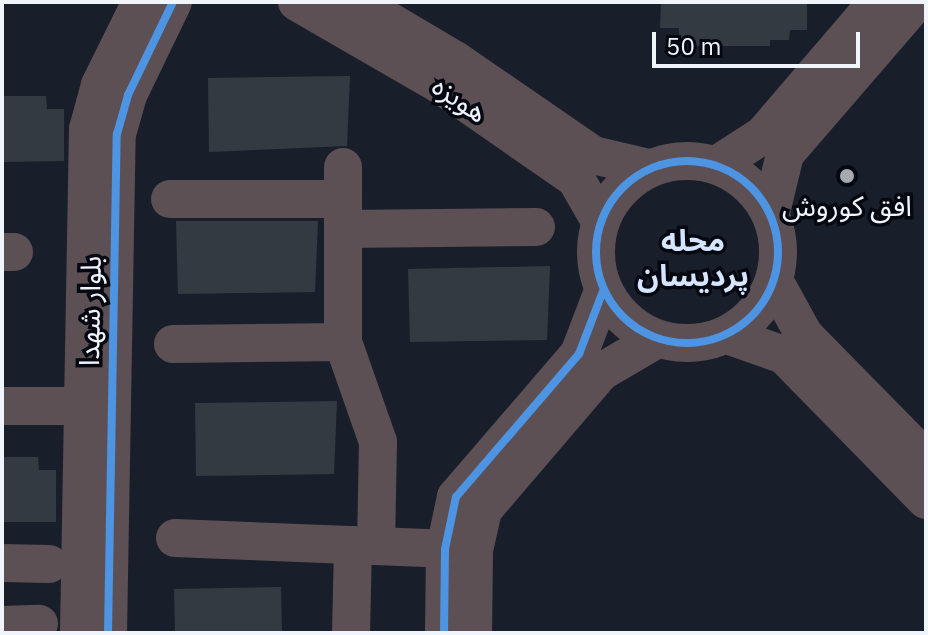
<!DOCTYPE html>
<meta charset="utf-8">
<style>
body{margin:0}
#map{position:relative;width:928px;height:635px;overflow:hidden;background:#191f2a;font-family:"IBM Plex Sans","Noto Sans Arabic",sans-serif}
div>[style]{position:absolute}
.building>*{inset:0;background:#343a42}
.minor>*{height:38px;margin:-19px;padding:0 19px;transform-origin:19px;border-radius:19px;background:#5c5055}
.minor>.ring{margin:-19px;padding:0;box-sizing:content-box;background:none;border:38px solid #5c5055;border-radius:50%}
.cycleway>*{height:8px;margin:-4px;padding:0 4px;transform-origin:4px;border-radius:4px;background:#4d94e3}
.cycleway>.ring{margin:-4px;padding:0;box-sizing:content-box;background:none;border:8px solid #4d94e3;border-radius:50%}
.dots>*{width:22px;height:22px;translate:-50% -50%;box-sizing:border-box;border:4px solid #050810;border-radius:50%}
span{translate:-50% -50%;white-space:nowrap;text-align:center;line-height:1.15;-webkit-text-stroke:7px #050810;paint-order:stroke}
.street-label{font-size:28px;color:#f0f5fc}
.poi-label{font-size:28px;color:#f0f5fc}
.neighbourhood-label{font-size:30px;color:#d5e5fe;font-weight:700}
.frame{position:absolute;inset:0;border:4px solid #f0f5fc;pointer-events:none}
.scale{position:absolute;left:652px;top:32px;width:208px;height:36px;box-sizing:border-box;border:4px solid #f0f5fc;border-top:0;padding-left:10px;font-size:24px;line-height:28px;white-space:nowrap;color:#f0f5fc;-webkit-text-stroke:6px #050810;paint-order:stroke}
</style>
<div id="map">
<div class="building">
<div style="clip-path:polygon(661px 2px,807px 2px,807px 30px,790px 30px,789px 40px,770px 40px,770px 46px,697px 46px,694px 38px,679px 38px,679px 28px,660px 28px)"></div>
<div style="clip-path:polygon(350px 76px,347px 146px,209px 152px,208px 78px)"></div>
<div style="clip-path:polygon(2px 96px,46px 96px,47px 109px,64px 109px,64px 161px,4px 162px)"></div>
<div style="clip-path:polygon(176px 221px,318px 221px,315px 292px,178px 294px)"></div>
<div style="clip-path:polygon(550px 266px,547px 340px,410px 342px,408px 269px)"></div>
<div style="clip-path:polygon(337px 401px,334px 474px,196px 476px,195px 403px)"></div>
<div style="clip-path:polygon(2px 457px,38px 457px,39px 470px,56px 470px,56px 522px,2px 522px)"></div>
<div style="clip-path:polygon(281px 587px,282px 633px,175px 633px,174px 589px)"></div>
</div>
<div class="minor">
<div style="left:297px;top:2px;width:164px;rotate:30deg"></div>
<div style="left:439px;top:84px;width:167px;rotate:34.7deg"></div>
<div style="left:576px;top:179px;width:48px;rotate:60.3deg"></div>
<div style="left:357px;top:2px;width:114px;rotate:30.6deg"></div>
<div style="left:455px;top:60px;width:168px;rotate:34.5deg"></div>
<div style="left:593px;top:155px;width:57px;rotate:13.3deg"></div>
<div class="ring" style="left:596px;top:161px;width:144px;height:144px"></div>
<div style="left:718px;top:164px;width:54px;rotate:-32.8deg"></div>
<div style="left:763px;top:135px;width:175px;rotate:-49.4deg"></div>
<div style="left:343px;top:167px;width:175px;rotate:90deg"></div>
<div style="left:343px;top:342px;width:106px;rotate:70.7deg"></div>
<div style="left:378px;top:442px;width:104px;rotate:91.1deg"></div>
<div style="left:170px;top:199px;width:173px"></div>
<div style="left:771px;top:212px;width:60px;rotate:-76.4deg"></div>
<div style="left:785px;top:154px;width:201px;rotate:-49.2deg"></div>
<div style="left:343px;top:229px;width:193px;rotate:-0.6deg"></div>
<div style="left:2px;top:252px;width:12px"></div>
<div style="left:775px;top:282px;width:60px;rotate:61.3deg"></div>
<div style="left:804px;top:335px;width:174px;rotate:45.5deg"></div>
<div style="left:727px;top:335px;width:60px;rotate:19.3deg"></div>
<div style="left:784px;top:355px;width:203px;rotate:45.6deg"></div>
<div style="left:173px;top:344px;width:170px;rotate:-0.7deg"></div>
<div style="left:2px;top:406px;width:105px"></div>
<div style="left:175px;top:538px;width:270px;rotate:2.3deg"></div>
<div style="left:2px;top:563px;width:47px;rotate:1.2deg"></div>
<div style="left:2px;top:625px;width:37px;rotate:-2deg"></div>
<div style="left:79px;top:633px;width:504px;rotate:-88.98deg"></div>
<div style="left:88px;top:129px;width:46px;rotate:-74.7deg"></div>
<div style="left:100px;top:85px;width:93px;rotate:-63.7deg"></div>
<div style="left:108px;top:633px;width:499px;rotate:-89deg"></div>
<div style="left:117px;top:134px;width:41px;rotate:-74.2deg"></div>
<div style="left:128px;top:95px;width:103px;rotate:-64.2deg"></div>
<div style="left:351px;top:633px;width:88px;rotate:-88.7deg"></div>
<div style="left:444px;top:633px;width:84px;rotate:-89.3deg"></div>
<div style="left:445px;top:549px;width:53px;rotate:-78.1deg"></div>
<div style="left:456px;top:497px;width:189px;rotate:-49.3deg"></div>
<div style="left:579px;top:354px;width:67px;rotate:-69.1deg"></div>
<div style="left:473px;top:633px;width:83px;rotate:-89.3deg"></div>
<div style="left:474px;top:550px;width:41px;rotate:-77.3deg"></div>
<div style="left:483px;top:510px;width:182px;rotate:-49.5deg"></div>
<div style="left:601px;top:372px;width:65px;rotate:-30.5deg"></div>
</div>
<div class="cycleway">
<div class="ring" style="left:596px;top:161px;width:174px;height:174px"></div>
<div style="left:108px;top:633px;width:499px;rotate:-89deg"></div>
<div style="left:117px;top:134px;width:41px;rotate:-74.2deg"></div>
<div style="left:128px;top:95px;width:103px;rotate:-64.2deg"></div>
<div style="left:444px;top:633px;width:84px;rotate:-89.3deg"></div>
<div style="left:445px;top:549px;width:53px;rotate:-78.1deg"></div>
<div style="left:456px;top:497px;width:189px;rotate:-49.3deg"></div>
<div style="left:579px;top:354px;width:67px;rotate:-69.1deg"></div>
</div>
<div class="dots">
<div style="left:847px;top:176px;background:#a5aab2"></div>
</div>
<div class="street-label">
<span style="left:460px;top:99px;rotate:34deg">هویزه</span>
<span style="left:90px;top:311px;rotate:-89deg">بلوار شهدا</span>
</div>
<div class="poi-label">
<span style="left:847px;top:206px">افق کوروش</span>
</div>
<div class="neighbourhood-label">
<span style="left:693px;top:257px">محله<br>پردیسان</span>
</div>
<div class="frame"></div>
<div class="scale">50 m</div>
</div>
